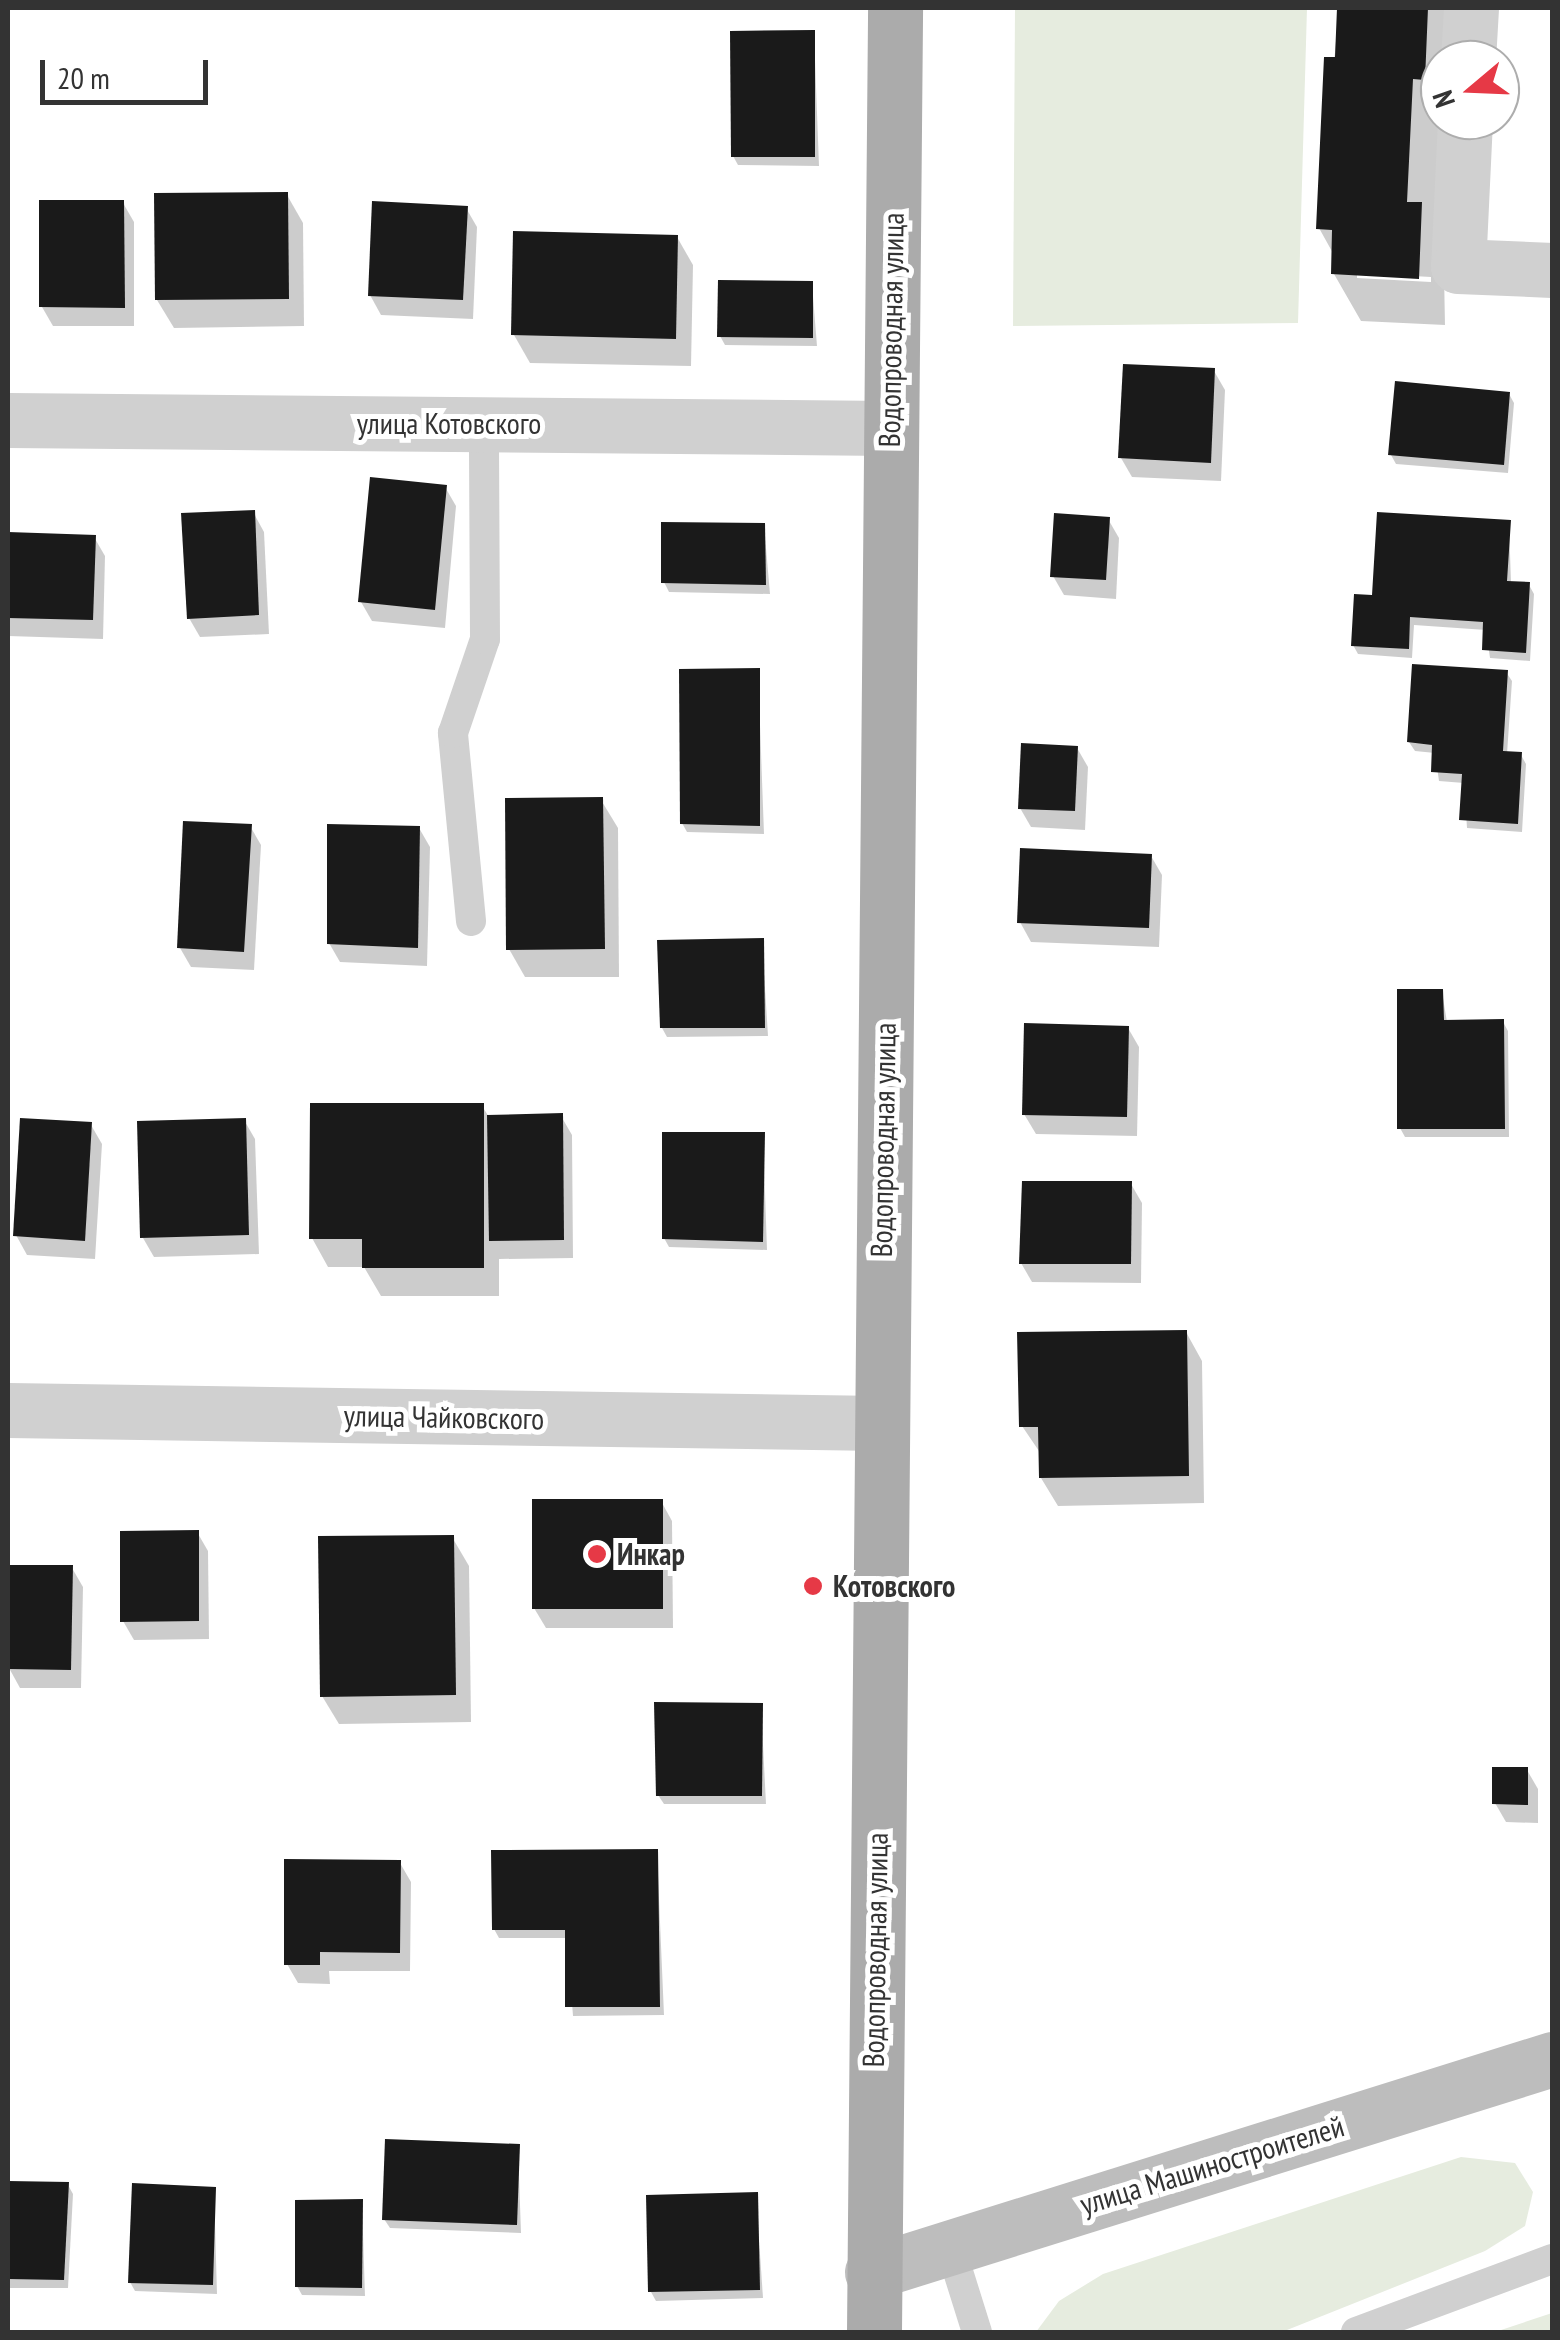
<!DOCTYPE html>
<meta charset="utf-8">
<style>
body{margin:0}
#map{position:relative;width:1560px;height:2340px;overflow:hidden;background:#fff;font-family:"PT Sans Narrow",sans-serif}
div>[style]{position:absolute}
.green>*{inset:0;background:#e6ecdf}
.shadow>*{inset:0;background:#0003}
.building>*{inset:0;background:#1a1a1a}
.lane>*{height:30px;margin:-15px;padding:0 15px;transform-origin:15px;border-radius:15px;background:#d0d0d0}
.street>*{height:55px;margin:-27.5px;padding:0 27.5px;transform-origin:27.5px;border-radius:27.5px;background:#d0d0d0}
.secondary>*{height:55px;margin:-27.5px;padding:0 27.5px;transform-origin:27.5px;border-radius:27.5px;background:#bdbdbd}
.primary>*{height:55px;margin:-27.5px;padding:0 27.5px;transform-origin:27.5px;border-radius:27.5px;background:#ababab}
.dots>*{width:28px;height:28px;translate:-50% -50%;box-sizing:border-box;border:5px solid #fff;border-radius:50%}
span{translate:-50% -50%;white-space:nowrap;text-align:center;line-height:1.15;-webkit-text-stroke:10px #fff;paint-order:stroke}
.street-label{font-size:30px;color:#333}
.poi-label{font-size:30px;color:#333;font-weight:700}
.left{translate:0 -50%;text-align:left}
.frame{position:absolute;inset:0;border:10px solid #333;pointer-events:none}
.north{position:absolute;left:1420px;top:40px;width:100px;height:100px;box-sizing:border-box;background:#fff;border:2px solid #adadad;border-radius:50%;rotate:251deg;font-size:28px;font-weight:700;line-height:40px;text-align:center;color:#333}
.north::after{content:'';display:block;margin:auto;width:35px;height:45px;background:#e63946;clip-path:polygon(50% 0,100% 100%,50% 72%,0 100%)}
.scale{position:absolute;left:40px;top:60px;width:168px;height:45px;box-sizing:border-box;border:5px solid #333;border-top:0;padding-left:12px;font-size:30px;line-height:35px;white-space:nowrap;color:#333;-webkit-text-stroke:8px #fff;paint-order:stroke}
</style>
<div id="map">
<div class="green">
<div style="clip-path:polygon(1015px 8px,1307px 8px,1298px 323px,1013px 326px)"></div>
<div style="clip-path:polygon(1461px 2157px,1515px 2163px,1533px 2192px,1525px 2226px,1485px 2251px,1282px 2332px,1036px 2332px,1059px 2301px,1103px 2274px)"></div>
<div style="clip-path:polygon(1552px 2313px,1552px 2332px,1495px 2332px)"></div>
</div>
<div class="shadow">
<div style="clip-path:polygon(evenodd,1339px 8px,1456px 8px,1454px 60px,1440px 60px,1445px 325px,1361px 321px,1334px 274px,1334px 255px,1319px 228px,1339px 8px,1357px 273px,1431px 277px,1431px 282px,1357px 278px,1357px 273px)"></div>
<div style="clip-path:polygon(814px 33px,819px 166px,738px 165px,733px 156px)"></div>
<div style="clip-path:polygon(287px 195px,303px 223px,304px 326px,174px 328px,157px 300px)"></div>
<div style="clip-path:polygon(123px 203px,134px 222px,134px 326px,53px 326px,42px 307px)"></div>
<div style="clip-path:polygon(466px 208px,477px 227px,473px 319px,381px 315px,370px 295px)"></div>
<div style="clip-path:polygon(677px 237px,693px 265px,691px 366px,530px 363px,514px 335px)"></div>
<div style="clip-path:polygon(812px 284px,817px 346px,725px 345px,720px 336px)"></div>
<div style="clip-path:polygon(1214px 371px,1225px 390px,1221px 481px,1132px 477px,1121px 458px)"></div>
<div style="clip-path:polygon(1509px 394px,1514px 403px,1508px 473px,1396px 464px,1391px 455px)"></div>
<div style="clip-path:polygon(445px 487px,456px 506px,445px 628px,372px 621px,361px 602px)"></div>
<div style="clip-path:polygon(253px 512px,264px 532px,269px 634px,200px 637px,189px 618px)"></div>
<div style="clip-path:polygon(1108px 519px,1119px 538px,1116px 599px,1064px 595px,1053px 576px)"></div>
<div style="clip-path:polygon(1509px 523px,1511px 583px,1529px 585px,1534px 594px,1530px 661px,1490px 658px,1486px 630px,1414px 625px,1412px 658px,1358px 654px,1353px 645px,1374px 598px)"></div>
<div style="clip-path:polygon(764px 525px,770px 594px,669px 592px,664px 582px)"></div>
<div style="clip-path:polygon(8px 535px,94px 537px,105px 556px,103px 639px,8px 636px)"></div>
<div style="clip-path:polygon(758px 670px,764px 834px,687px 832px,682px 823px)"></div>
<div style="clip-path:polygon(1506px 672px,1512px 681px,1507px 754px,1521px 755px,1526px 764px,1522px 832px,1467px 828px,1464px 783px,1439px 781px,1435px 753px,1415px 751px,1409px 742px)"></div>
<div style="clip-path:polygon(1077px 748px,1088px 767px,1085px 830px,1031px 827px,1020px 808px)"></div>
<div style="clip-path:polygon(601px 800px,618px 828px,619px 977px,525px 977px,509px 949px)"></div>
<div style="clip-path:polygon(250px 826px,261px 845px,254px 970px,191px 967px,180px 948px)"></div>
<div style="clip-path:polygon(419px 828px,430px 847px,427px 966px,340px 962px,329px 943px)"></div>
<div style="clip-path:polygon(1151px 856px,1162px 875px,1159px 947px,1031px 942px,1020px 922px)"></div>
<div style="clip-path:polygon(762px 941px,768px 1036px,667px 1037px,662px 1028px)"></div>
<div style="clip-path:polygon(1442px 992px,1447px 1022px,1503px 1022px,1508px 1031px,1509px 1137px,1405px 1137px,1400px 1128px)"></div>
<div style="clip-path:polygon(1128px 1028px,1139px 1047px,1137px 1136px,1036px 1134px,1024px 1114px)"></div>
<div style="clip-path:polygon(482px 1106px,489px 1117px,561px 1116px,572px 1135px,573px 1258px,499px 1259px,499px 1296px,381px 1296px,364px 1267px,328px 1267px,312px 1238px)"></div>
<div style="clip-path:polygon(244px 1120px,255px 1139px,259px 1254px,154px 1257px,143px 1238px)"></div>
<div style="clip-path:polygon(91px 1125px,102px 1144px,95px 1259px,27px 1255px,16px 1235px)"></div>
<div style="clip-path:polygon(763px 1134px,767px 1250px,669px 1247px,664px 1238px)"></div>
<div style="clip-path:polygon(1131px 1184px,1142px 1203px,1141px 1283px,1032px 1282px,1021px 1263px)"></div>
<div style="clip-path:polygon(1186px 1332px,1202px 1361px,1204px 1503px,1058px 1506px,1041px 1478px,1041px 1454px,1022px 1426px)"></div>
<div style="clip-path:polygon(661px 1501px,672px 1521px,673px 1628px,546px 1628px,534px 1608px)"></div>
<div style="clip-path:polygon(197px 1532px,208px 1551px,209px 1639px,134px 1640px,123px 1621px)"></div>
<div style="clip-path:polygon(452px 1537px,469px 1566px,471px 1722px,339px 1724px,322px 1696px)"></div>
<div style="clip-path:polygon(72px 1568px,83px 1587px,81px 1688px,20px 1688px,9px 1668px)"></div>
<div style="clip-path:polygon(761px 1705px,766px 1804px,664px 1804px,658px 1795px)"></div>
<div style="clip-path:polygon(1527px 1770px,1538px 1789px,1538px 1823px,1506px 1822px,1495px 1803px)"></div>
<div style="clip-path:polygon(657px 1852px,664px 2015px,573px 2016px,567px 1938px,499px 1938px,494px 1929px)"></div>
<div style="clip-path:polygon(400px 1863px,411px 1882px,410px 1971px,329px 1971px,330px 1984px,298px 1983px,287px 1964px)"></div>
<div style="clip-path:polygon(518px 2147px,521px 2233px,390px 2228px,384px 2219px)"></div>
<div style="clip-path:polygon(8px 2184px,68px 2185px,73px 2194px,68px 2288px,8px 2288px)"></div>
<div style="clip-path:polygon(214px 2189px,217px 2294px,135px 2291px,130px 2282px)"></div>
<div style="clip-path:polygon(756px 2195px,763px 2298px,656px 2301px,651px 2292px)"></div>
<div style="clip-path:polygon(362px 2202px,365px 2296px,302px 2295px,297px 2286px)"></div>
</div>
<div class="building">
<div style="clip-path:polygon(1337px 8px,1428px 8px,1425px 80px,1413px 79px,1407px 202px,1422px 202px,1419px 279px,1331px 274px,1332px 230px,1316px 229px,1324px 57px,1335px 57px)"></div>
<div style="clip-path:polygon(815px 30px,815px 157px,731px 157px,730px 31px)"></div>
<div style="clip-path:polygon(288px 192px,289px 299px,155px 300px,154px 193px)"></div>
<div style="clip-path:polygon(39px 200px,124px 200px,125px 308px,39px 307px)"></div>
<div style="clip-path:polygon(372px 201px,468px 206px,463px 300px,368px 296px)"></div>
<div style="clip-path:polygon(513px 231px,678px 235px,676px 339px,511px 335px)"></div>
<div style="clip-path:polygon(718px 280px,813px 281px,813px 338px,717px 337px)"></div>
<div style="clip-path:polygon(1123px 364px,1215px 368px,1211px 463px,1118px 458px)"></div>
<div style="clip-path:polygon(1395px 381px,1510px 392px,1504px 465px,1388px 455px)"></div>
<div style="clip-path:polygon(370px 477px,447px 485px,435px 610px,358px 602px)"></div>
<div style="clip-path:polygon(255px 510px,259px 615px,187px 619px,181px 513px)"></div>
<div style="clip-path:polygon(1377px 512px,1511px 520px,1507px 581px,1530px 582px,1526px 653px,1482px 650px,1483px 622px,1410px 617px,1409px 649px,1351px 646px,1354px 594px,1372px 595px)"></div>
<div style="clip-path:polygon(1054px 513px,1110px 517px,1106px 580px,1050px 577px)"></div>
<div style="clip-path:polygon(661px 522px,765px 523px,766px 585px,661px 583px)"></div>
<div style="clip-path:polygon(8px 532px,96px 535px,93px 620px,8px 618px)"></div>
<div style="clip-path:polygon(1412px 664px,1508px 670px,1503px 751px,1522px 752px,1518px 824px,1459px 820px,1462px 774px,1431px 772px,1432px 745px,1407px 742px)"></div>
<div style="clip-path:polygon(760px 668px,760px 826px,680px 824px,679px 669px)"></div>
<div style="clip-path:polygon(1021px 743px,1078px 746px,1075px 811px,1018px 809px)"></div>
<div style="clip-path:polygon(603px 797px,605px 949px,506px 950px,505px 798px)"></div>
<div style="clip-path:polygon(183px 821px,252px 824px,244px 952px,177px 948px)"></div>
<div style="clip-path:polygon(327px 824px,420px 826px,418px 948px,327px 944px)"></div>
<div style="clip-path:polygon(1020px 848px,1152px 854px,1149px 928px,1017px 923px)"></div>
<div style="clip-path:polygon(764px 938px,765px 1028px,660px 1028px,657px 940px)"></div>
<div style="clip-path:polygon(1397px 989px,1443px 989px,1444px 1020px,1504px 1019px,1505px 1129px,1397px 1129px)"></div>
<div style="clip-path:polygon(1024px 1023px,1129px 1026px,1127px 1117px,1022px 1115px)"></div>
<div style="clip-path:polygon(310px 1103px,484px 1103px,484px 1268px,362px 1268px,362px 1239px,309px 1239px)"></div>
<div style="clip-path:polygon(563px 1113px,564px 1240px,489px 1241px,487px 1115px)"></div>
<div style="clip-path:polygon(20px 1118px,92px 1122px,85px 1241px,13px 1236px)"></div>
<div style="clip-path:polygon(246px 1118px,249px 1235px,140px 1238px,137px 1121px)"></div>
<div style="clip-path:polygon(662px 1132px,765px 1132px,763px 1242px,662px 1239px)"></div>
<div style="clip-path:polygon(1022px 1181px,1132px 1181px,1131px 1264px,1019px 1264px)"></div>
<div style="clip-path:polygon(1187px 1330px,1189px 1476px,1039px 1478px,1038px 1427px,1019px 1427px,1017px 1332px)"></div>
<div style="clip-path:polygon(532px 1499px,663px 1499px,663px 1609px,532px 1609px)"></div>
<div style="clip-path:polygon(199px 1530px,199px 1621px,120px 1622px,120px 1531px)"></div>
<div style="clip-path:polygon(454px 1535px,456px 1695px,320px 1697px,318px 1536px)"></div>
<div style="clip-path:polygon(8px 1565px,73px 1565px,71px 1670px,8px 1669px)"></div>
<div style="clip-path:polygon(654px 1702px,763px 1703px,762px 1796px,656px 1796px)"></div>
<div style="clip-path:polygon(1492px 1767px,1528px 1767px,1528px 1805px,1492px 1804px)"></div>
<div style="clip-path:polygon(658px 1849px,660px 2007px,565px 2007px,565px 1930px,492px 1930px,491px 1850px)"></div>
<div style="clip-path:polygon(284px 1859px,401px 1860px,400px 1953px,320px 1952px,320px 1965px,284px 1965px)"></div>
<div style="clip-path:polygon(385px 2139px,520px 2144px,517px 2225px,382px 2220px)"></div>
<div style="clip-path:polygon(8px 2181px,69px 2182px,64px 2280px,8px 2279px)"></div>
<div style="clip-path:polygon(132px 2183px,216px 2187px,213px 2285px,128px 2283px)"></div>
<div style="clip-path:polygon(758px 2192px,760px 2290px,648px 2292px,646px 2195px)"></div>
<div style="clip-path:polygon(363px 2199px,362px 2288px,295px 2287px,295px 2200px)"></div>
</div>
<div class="lane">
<div style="left:471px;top:921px;width:189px;rotate:-95.5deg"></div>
<div style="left:453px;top:733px;width:99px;rotate:-71.2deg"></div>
<div style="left:485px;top:639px;width:217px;rotate:-90.3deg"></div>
<div style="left:950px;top:2246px;width:90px;rotate:72.6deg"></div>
<div style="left:1356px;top:2332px;width:209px;rotate:-20.4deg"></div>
</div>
<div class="street">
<div style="left:1468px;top:60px;width:52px;rotate:-86.7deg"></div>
<div style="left:1465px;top:120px;width:146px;rotate:92.7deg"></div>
<div style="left:1458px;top:266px;width:94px;rotate:2.4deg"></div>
<div style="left:8px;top:420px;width:882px;rotate:0.52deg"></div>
<div style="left:8px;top:1410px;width:873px;rotate:0.85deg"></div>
</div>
<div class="secondary">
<div style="left:872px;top:2272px;width:713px;rotate:-17.39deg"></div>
</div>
<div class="primary">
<div style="left:874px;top:2332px;width:2324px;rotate:-89.48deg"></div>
</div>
<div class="dots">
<div style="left:597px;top:1554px;background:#e63946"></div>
<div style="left:813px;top:1586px;background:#e63946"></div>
</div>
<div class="street-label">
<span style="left:891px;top:330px;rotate:-89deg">Водопроводная улица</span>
<span style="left:449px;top:423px">улица Котовского</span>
<span style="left:883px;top:1140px;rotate:-89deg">Водопроводная улица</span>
<span style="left:444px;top:1417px;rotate:1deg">улица Чайковского</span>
<span style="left:875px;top:1950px;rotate:-89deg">Водопроводная улица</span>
<span style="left:1212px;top:2165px;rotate:-17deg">улица Машиностроителей</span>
</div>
<div class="poi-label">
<span class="left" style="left:617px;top:1554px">Инкар</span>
<span class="left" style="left:833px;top:1586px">Котовского</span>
</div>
<div class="frame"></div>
<div class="north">N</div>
<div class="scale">20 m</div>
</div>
